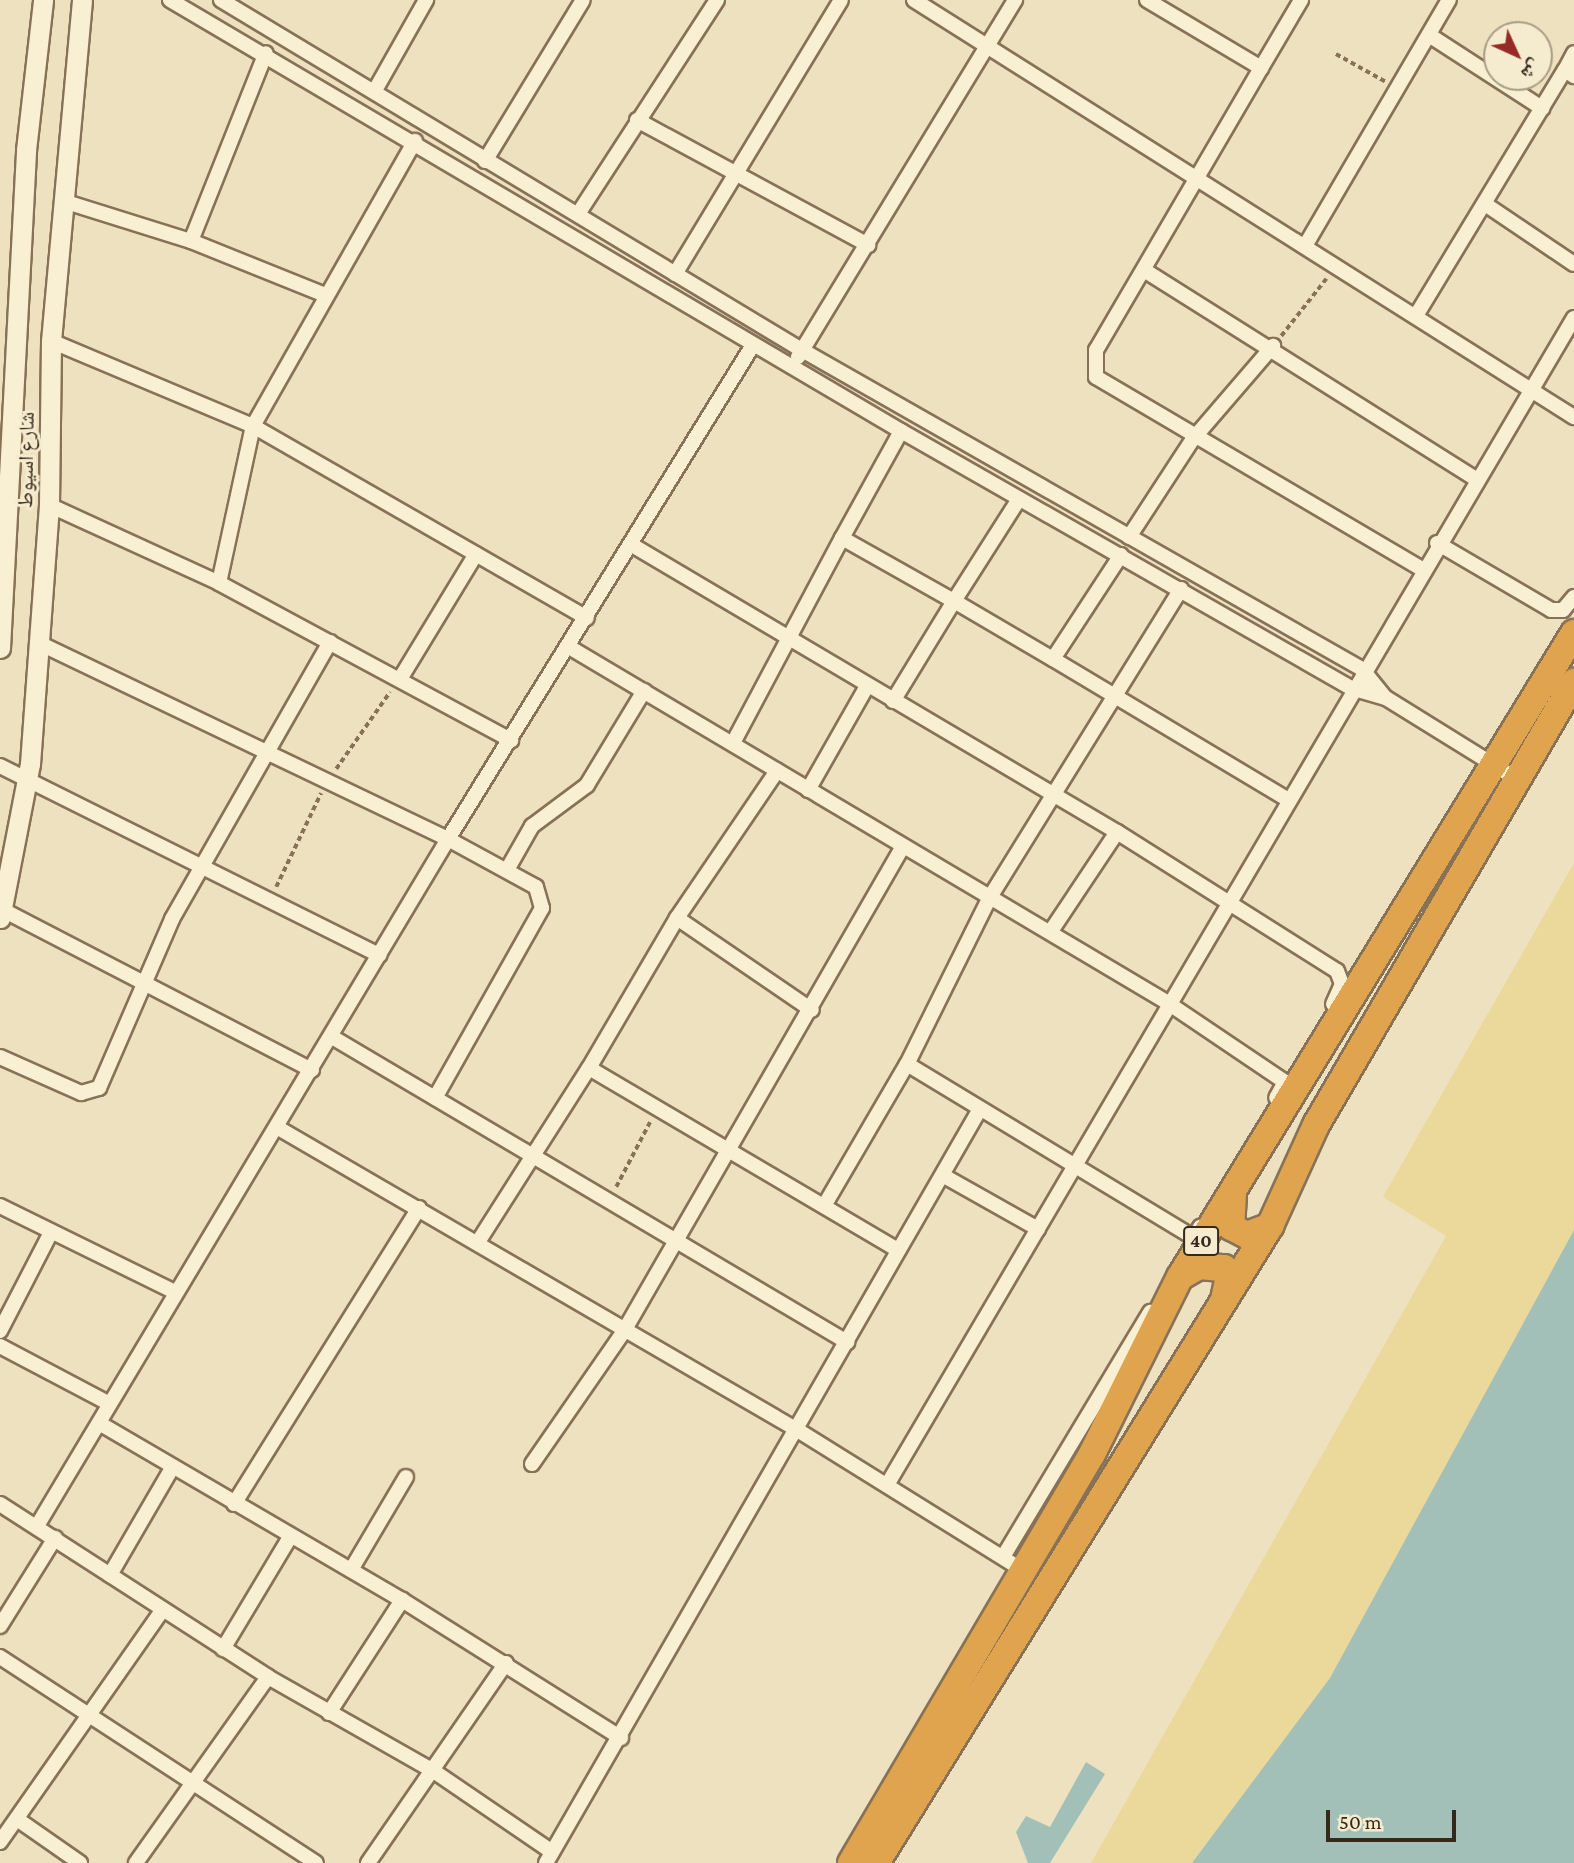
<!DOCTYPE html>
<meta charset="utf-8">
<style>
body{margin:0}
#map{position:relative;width:1574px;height:1863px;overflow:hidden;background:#eee1bf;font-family:"Crimson Pro","Noto Naskh Arabic",serif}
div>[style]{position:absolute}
.sand>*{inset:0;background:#ebd89b}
.water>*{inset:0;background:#a2c0b8}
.path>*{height:3.5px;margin-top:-1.75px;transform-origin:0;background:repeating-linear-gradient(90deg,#877257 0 5px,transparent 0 8.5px)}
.roads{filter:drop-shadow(2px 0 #877257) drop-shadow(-2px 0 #877257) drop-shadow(0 2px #877257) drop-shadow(0 -2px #877257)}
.street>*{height:14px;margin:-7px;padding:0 7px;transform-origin:7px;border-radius:7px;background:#f9efd2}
.secondary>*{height:19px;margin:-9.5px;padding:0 9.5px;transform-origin:9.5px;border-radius:9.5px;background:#f9efd2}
.highway>*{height:26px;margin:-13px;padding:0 13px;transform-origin:13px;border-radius:13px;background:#dfa44d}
span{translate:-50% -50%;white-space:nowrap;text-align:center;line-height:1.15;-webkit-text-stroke:6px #f5ebce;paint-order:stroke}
.shield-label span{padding:2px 5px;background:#f5ebce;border:2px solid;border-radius:5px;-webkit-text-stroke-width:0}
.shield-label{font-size:19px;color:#36291c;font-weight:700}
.street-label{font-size:21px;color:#36291c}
.north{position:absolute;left:1483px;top:21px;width:70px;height:70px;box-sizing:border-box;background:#f5ebce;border:2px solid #a99d87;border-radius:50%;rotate:135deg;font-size:19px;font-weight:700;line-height:28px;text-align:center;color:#36291c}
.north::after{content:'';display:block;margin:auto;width:24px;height:32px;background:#962a27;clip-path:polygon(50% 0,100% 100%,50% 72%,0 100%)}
.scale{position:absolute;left:1326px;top:1810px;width:130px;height:32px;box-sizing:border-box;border:4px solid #36291c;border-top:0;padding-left:9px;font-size:21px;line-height:24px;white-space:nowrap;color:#36291c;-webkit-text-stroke:5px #f5ebce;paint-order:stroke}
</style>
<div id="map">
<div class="sand">
<div style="clip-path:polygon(1574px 863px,1574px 1246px,1250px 1863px,1091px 1863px,1446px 1236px,1383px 1197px)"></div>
</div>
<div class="water">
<div style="clip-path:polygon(1574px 1230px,1574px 1863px,1192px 1863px,1330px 1678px)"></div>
<div style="clip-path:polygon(1086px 1762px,1105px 1774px,1050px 1863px,1028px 1863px,1016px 1832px,1026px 1816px,1050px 1827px)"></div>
</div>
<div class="path">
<div style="left:1336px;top:54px;width:57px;rotate:29.2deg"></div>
<div style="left:1281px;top:336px;width:73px;rotate:-51.7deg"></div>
<div style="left:336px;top:769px;width:94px;rotate:-55deg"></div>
<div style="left:276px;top:887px;width:104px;rotate:-64.4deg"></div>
<div style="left:616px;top:1187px;width:73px;rotate:-62.4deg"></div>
</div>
<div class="roads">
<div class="street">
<div style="left:170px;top:0;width:849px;rotate:30.52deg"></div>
<div style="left:901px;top:431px;width:518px;rotate:29.73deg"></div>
<div style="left:1351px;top:688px;width:36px;rotate:16deg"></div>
<div style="left:1386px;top:698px;width:152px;rotate:31.8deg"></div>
<div style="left:221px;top:0;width:678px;rotate:31.07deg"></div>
<div style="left:802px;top:350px;width:644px;rotate:29.67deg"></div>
<div style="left:1362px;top:669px;width:36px;rotate:51deg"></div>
<div style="left:914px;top:0;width:781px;rotate:32.29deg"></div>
<div style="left:1147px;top:0;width:133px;rotate:30.8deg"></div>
<div style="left:1261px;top:68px;width:327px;rotate:120.3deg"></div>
<div style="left:1096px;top:350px;width:27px;rotate:90deg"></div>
<div style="left:1096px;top:377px;width:378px;rotate:30.5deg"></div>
<div style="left:1429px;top:35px;width:135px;rotate:32.9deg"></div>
<div style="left:1261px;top:68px;width:79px;rotate:-59.5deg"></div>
<div style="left:1565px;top:70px;width:19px;rotate:-62deg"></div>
<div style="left:374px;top:92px;width:106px;rotate:-60.5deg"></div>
<div style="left:637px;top:120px;width:263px;rotate:28.4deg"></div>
<div style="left:485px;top:161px;width:188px;rotate:-58.7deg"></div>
<div style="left:63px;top:201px;width:134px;rotate:17.4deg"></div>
<div style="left:191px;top:241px;width:144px;rotate:21.9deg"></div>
<div style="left:1485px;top:204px;width:107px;rotate:34deg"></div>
<div style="left:578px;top:214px;width:255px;rotate:-57deg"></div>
<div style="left:191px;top:241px;width:202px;rotate:-68.3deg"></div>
<div style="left:1305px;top:246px;width:285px;rotate:-59.7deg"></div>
<div style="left:1144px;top:270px;width:392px;rotate:32.2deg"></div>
<div style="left:675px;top:274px;width:320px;rotate:-58.8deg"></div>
<div style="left:1417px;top:314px;width:285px;rotate:-58.8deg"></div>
<div style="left:1565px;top:70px;width:11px;rotate:34deg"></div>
<div style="left:51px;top:341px;width:219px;rotate:22.8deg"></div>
<div style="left:253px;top:426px;width:385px;rotate:29.9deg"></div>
<div style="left:798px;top:357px;width:418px;rotate:-58.7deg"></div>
<div style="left:49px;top:505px;width:187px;rotate:24.6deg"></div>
<div style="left:219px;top:583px;width:332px;rotate:28.3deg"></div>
<div style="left:1129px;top:537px;width:117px;rotate:-56.9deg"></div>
<div style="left:1193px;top:439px;width:123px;rotate:-49.3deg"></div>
<div style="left:842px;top:538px;width:122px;rotate:-61.1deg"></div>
<div style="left:1437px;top:543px;width:132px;rotate:30.4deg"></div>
<div style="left:1551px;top:610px;width:12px"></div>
<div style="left:1563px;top:610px;width:17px;rotate:-50deg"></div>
<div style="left:632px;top:545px;width:564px;rotate:30.62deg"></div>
<div style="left:1121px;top:555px;width:124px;rotate:123.2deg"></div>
<div style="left:1053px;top:659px;width:275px;rotate:30.9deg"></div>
<div style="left:219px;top:583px;width:161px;rotate:-77.8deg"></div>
<div style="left:253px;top:426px;width:328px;rotate:-60.4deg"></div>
<div style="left:1181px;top:589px;width:360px;rotate:121.8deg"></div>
<div style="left:991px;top:895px;width:189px;rotate:116.4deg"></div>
<div style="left:907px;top:1064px;width:336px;rotate:31.2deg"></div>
<div style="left:1194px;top:1238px;width:13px;rotate:-61deg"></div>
<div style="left:569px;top:647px;width:697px;rotate:30.72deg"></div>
<div style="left:1168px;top:1003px;width:141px;rotate:34deg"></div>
<div style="left:1285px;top:1082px;width:18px;rotate:119deg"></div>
<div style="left:400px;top:679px;width:146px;rotate:-58.7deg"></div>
<div style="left:893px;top:701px;width:117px;rotate:-58.6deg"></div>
<div style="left:954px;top:601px;width:115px;rotate:30.4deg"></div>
<div style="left:733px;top:743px;width:232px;rotate:-62deg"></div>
<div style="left:842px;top:538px;width:129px;rotate:29.4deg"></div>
<div style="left:954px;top:601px;width:121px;rotate:-57.5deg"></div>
<div style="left:0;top:766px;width:424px;rotate:26.5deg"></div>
<div style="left:808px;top:790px;width:117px;rotate:-60.4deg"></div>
<div style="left:507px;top:870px;width:51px;rotate:-60.4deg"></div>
<div style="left:532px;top:826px;width:69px;rotate:-36.7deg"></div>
<div style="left:587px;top:785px;width:110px;rotate:-58.8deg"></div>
<div style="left:3px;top:910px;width:348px;rotate:27.4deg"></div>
<div style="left:677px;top:918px;width:163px;rotate:34.3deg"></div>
<div style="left:1051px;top:931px;width:119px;rotate:-56.3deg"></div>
<div style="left:1117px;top:832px;width:260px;rotate:32.3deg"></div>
<div style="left:1337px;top:971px;width:14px;rotate:69deg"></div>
<div style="left:1342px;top:984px;width:22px;rotate:114deg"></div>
<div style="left:332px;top:1037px;width:599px;rotate:30.64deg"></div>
<div style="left:0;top:1057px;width:89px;rotate:24deg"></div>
<div style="left:81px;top:1093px;width:19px;rotate:-16deg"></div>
<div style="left:99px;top:1088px;width:184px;rotate:-66.6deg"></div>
<div style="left:172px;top:919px;width:319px;rotate:-60.3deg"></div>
<div style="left:589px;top:1068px;width:174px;rotate:-59.6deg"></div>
<div style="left:677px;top:918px;width:178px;rotate:-55.8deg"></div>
<div style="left:435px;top:1098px;width:218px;rotate:-60.6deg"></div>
<div style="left:542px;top:908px;width:22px;rotate:-106deg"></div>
<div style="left:536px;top:887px;width:100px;rotate:-151.4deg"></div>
<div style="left:448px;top:839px;width:581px;rotate:-58.31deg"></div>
<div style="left:280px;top:1129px;width:600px;rotate:30.19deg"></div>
<div style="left:799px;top:1431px;width:263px;rotate:31.9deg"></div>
<div style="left:944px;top:1176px;width:108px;rotate:29.4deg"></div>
<div style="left:0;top:1206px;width:195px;rotate:26.2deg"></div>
<div style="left:824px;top:1206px;width:164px;rotate:-59.7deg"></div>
<div style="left:478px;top:1242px;width:206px;rotate:-57.5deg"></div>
<div style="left:589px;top:1068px;width:359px;rotate:30.5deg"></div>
<div style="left:0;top:1331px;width:111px;rotate:-62.7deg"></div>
<div style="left:0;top:1346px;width:124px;rotate:27.8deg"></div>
<div style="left:99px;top:1423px;width:351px;rotate:30.3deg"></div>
<div style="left:402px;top:1600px;width:259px;rotate:32.2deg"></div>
<div style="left:532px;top:1464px;width:162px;rotate:-55.3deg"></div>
<div style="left:624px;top:1331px;width:557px;rotate:-60.08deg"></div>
<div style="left:887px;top:1485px;width:1354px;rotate:-59.52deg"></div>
<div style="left:0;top:1504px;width:319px;rotate:32.8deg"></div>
<div style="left:268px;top:1677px;width:228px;rotate:125.4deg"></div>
<div style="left:234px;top:1504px;width:349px;rotate:-58deg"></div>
<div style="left:37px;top:1526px;width:801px;rotate:-59.11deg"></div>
<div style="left:448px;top:839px;width:454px;rotate:-154.4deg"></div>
<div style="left:1003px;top:1557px;width:286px;rotate:-59deg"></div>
<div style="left:351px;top:1570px;width:108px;rotate:-59.4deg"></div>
<div style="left:110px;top:1575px;width:124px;rotate:-59.9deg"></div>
<div style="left:0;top:1626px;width:104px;rotate:-58deg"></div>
<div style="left:223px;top:1649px;width:131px;rotate:-59.1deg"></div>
<div style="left:0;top:1657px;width:377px;rotate:33.1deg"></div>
<div style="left:268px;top:1677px;width:189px;rotate:29.6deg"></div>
<div style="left:432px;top:1770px;width:145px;rotate:34.3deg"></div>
<div style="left:329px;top:1713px;width:135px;rotate:-57.1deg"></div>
<div style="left:17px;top:1819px;width:77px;rotate:34.9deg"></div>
<div style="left:0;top:1842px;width:282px;rotate:-55deg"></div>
<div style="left:368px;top:1863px;width:243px;rotate:-55.4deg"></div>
<div style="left:546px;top:1863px;width:870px;rotate:-60.08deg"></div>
</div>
<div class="secondary">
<div style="left:0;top:648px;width:499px;rotate:-87deg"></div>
<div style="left:26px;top:150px;width:151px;rotate:-83.5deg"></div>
<div style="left:0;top:918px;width:157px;rotate:-79deg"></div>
<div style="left:30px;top:764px;width:260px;rotate:-85.8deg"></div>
<div style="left:49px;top:505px;width:164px;rotate:-89.3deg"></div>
<div style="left:51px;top:341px;width:342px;rotate:-84.8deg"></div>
</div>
<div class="highway">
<div style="left:1233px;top:1193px;width:34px;rotate:93deg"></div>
<div style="left:1231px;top:1227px;width:18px;rotate:27deg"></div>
<div style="left:1247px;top:1235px;width:25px;rotate:-21deg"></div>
<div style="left:1180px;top:1277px;width:22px;rotate:-30deg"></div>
<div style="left:1199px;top:1266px;width:25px;rotate:5deg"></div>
<div style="left:1224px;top:1268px;width:9px;rotate:58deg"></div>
<div style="left:1229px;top:1276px;width:24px;rotate:102deg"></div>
<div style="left:851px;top:1863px;width:475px;rotate:-59.5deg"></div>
<div style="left:1092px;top:1454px;width:198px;rotate:-63.6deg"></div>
<div style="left:1180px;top:1277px;width:755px;rotate:-58.54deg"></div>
<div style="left:876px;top:1863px;width:749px;rotate:-58.26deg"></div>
<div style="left:1270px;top:1226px;width:111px;rotate:-65.5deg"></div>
<div style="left:1316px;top:1125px;width:513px;rotate:-59.78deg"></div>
</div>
</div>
<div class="shield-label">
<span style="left:1201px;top:1241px">40</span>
</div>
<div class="street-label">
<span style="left:26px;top:460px;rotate:-89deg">شارع اسيوط</span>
</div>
<div class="north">ش</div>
<div class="scale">50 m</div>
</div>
